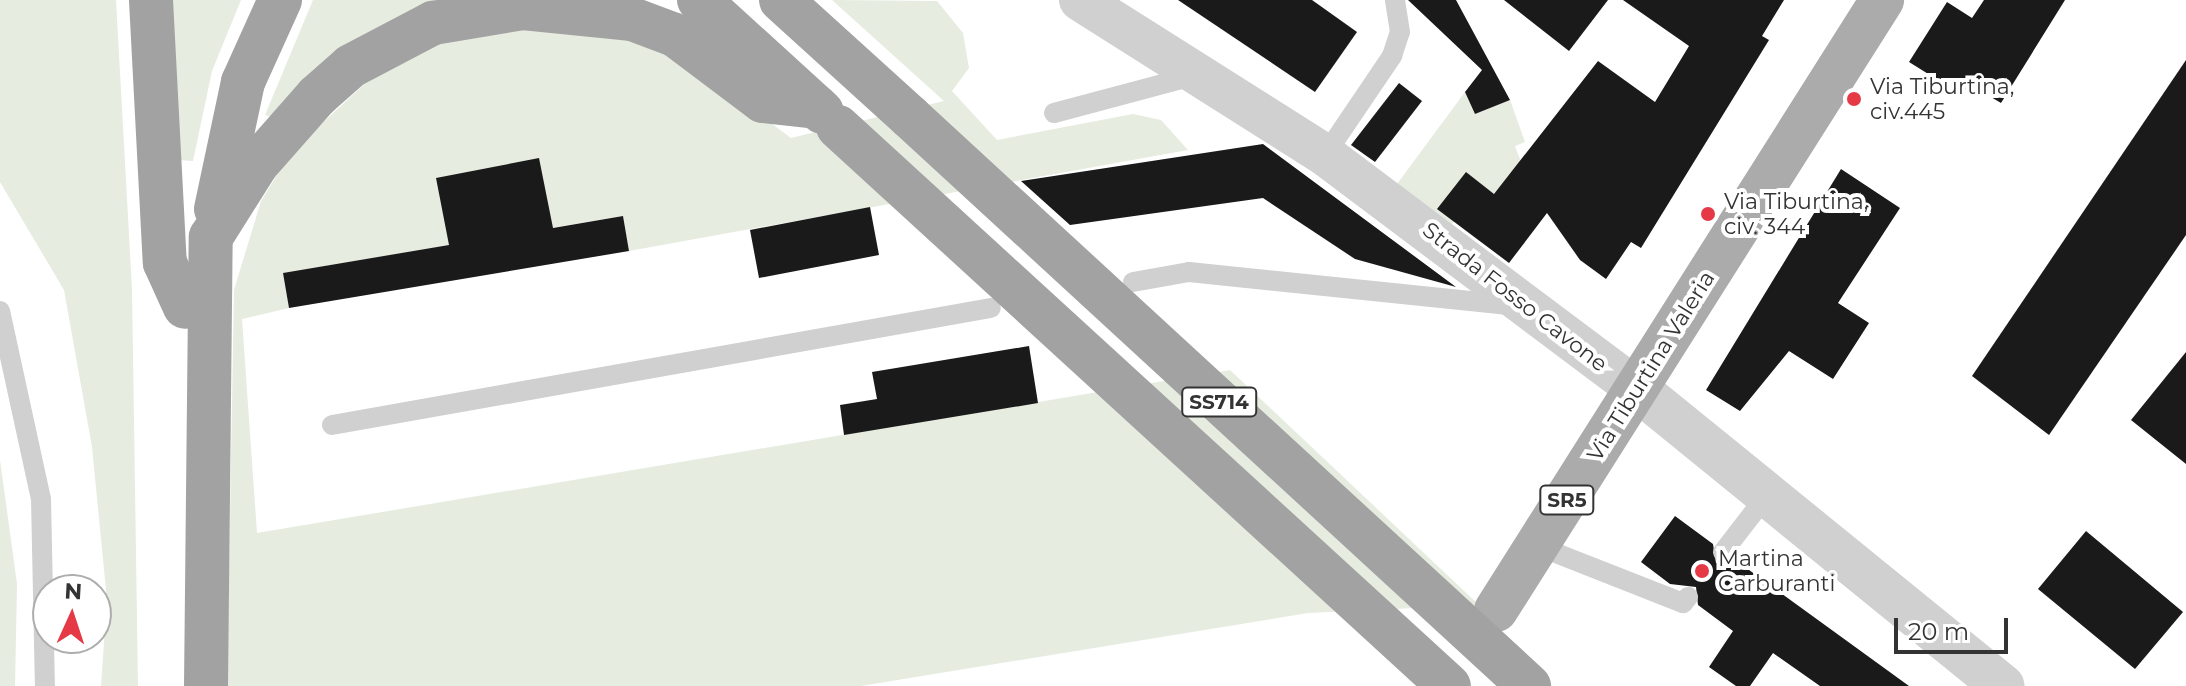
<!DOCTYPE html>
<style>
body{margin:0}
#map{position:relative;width:2186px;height:686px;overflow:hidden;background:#fff;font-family:Montserrat,sans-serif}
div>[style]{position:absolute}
.green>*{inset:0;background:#e6ecdf}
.building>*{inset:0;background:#1a1a1a}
.service>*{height:20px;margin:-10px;padding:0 10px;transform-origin:10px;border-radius:10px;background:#d0d0d0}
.minor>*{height:42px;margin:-21px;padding:0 21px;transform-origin:21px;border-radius:21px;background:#d0d0d0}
.tertiary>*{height:44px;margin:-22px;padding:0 22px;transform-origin:22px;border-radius:22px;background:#d0d0d0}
.primary>*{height:44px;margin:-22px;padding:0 22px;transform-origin:22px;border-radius:22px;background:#ababab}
.trunk>*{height:44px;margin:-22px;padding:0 22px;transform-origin:22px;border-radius:22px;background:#a2a2a2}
.trunk-bridge>*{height:44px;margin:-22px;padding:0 22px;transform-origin:22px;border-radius:22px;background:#a2a2a2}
.dots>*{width:22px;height:22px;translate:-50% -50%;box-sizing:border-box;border:4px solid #fff;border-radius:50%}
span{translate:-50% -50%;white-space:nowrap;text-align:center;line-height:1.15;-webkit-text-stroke:8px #fff;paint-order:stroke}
.shield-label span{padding:2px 6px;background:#fff;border:2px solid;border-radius:6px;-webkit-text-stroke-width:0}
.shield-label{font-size:20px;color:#333;font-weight:700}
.poi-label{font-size:22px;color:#333}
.left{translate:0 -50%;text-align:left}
.street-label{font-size:22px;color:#333}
.north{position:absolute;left:32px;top:574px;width:80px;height:80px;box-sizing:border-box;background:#fff;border:2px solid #adadad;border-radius:50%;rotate:3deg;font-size:22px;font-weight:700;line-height:32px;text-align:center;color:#333}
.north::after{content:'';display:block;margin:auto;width:28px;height:36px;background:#e63946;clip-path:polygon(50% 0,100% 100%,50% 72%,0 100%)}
.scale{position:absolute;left:1894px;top:618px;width:114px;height:36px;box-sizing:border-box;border:4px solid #333;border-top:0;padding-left:10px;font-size:24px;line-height:28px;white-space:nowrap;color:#333;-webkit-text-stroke:6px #fff;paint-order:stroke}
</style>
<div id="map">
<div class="green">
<div style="clip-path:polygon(0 0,116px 0,132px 289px,138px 686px,101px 686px,107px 600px,92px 447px,64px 290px,0 182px)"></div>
<div style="clip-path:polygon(171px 0,241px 0,212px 71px,193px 161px,178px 160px)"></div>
<div style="clip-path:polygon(313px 0,458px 0,280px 120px,265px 115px)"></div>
<div style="clip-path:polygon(832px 0,937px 1px,963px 33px,969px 68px,952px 91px,997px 140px,1133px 114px,1161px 120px,1188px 150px,629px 251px,623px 216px,284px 273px,289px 308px,242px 319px,257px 533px,1230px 370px,1479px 605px,1308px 613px,861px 686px,227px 686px,234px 290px,261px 201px,291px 152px,383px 67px,454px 33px,565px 27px,665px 45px,791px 138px,944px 101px)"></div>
<div style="clip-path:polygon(1465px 92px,1475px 114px,1510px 100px,1525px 142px,1515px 146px,1539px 210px,1524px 217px,1482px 185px,1452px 224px,1397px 184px)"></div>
<div style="clip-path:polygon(0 460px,17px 584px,15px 686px,0 686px)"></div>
</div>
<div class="building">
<div style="clip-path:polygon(1178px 0,1312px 0,1357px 32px,1315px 92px)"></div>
<div style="clip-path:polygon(1408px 0,1456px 0,1510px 100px,1475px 114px,1465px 92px,1482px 70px)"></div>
<div style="clip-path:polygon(1504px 0,1608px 0,1569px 51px)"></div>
<div style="clip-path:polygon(1623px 0,1784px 0,1762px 36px,1769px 40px,1641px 248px,1631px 242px,1606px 279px,1580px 260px,1547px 213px,1509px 263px,1437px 209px,1466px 172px,1494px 194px,1598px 61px,1655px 102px,1689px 46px)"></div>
<div style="clip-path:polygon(1984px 0,2065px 0,2001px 103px,1969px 84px,1962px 95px,1909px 62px,1947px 2px,1972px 18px)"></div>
<div style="clip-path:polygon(2186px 60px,2186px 235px,2049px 435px,1972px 376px)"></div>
<div style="clip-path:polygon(1399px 83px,1422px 101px,1375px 162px,1351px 145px)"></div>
<div style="clip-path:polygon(1263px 144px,1456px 287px,1355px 259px,1263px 198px,1070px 225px,1021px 181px)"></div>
<div style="clip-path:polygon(539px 158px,553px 228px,623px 216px,629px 251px,289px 308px,283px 273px,449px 245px,436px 178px)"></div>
<div style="clip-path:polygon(1841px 169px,1900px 208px,1838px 303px,1869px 323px,1833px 379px,1789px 351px,1740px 411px,1706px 390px)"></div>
<div style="clip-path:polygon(870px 207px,879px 255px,759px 278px,750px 230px)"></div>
<div style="clip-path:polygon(1029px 346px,1038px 403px,844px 435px,840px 405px,877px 399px,872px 372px)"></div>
<div style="clip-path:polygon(2186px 352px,2186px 464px,2131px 420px)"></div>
<div style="clip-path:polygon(1675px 516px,1713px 544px,1716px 563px,1734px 559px,1909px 686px,1820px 686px,1773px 653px,1750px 686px,1736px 686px,1709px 667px,1733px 631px,1698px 605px,1696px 587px,1670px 584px,1641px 562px)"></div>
<div style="clip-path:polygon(2086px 531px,2183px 612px,2135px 669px,2038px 589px)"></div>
</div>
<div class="service">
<div style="left:1054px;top:113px;width:148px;rotate:-14.9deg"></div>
<div style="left:1325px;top:155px;width:120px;rotate:-55.9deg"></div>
<div style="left:1392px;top:56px;width:25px;rotate:-72deg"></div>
<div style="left:1400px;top:32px;width:32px;rotate:-99deg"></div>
<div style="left:1133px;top:282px;width:57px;rotate:-10.1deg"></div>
<div style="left:1189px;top:272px;width:329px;rotate:5.9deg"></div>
<div style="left:0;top:311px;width:192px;rotate:77.7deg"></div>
<div style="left:41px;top:499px;width:187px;rotate:88.8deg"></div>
<div style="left:332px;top:425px;width:669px;rotate:-10.07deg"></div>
<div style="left:1538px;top:546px;width:156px;rotate:21.5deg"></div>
<div style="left:1683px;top:603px;width:8px;rotate:-50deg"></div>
<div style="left:1723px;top:552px;width:72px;rotate:-52.3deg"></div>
</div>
<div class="minor">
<div style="left:1080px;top:0;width:290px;rotate:32.3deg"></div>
<div style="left:1325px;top:155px;width:390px;rotate:36.9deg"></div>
</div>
<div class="tertiary">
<div style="left:1637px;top:389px;width:471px;rotate:39.1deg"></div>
</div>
<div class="primary">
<div style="left:1496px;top:610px;width:722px;rotate:-57.67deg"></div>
</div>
<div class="trunk">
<div style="left:151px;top:0;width:263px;rotate:87deg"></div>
<div style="left:165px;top:263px;width:48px;rotate:65.6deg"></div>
<div style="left:699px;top:0;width:166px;rotate:42.3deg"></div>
<div style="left:781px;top:0;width:174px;rotate:42.2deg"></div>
<div style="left:216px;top:209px;width:130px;rotate:-78deg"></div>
<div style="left:243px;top:82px;width:90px;rotate:-65.7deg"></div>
<div style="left:206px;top:686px;width:449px;rotate:-89.4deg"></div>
<div style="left:211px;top:237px;width:86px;rotate:-57.8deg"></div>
<div style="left:257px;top:164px;width:91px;rotate:-48.6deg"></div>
<div style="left:317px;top:96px;width:45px;rotate:-41.4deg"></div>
<div style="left:351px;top:66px;width:93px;rotate:-27.7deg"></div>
<div style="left:433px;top:23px;width:91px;rotate:-9.5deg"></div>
<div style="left:523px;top:8px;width:110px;rotate:5.8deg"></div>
<div style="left:632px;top:19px;width:46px;rotate:20.4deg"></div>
<div style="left:675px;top:35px;width:110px;rotate:36.9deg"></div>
<div style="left:763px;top:101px;width:54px;rotate:6.3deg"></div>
</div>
<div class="trunk-bridge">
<div style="left:910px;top:117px;width:841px;rotate:42.59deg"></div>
<div style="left:838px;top:127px;width:828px;rotate:42.46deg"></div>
</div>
<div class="dots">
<div style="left:1854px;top:99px;background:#e63946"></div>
<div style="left:1708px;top:214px;background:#e63946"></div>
<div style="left:1702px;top:571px;background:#e63946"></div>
</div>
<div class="shield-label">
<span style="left:1219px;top:402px">SS714</span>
<span style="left:1567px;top:500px">SR5</span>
</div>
<div class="poi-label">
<span class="left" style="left:1870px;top:99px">Via Tiburtina,<br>civ.445</span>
<span class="left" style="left:1724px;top:214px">Via Tiburtina,<br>civ. 344</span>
<span class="left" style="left:1718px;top:571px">Martina<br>Carburanti</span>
</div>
<div class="street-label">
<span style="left:1515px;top:297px;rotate:38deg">Strada Fosso Cavone</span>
<span style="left:1651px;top:366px;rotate:-58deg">Via Tiburtina Valeria</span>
</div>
<div class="north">N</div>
<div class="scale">20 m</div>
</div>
